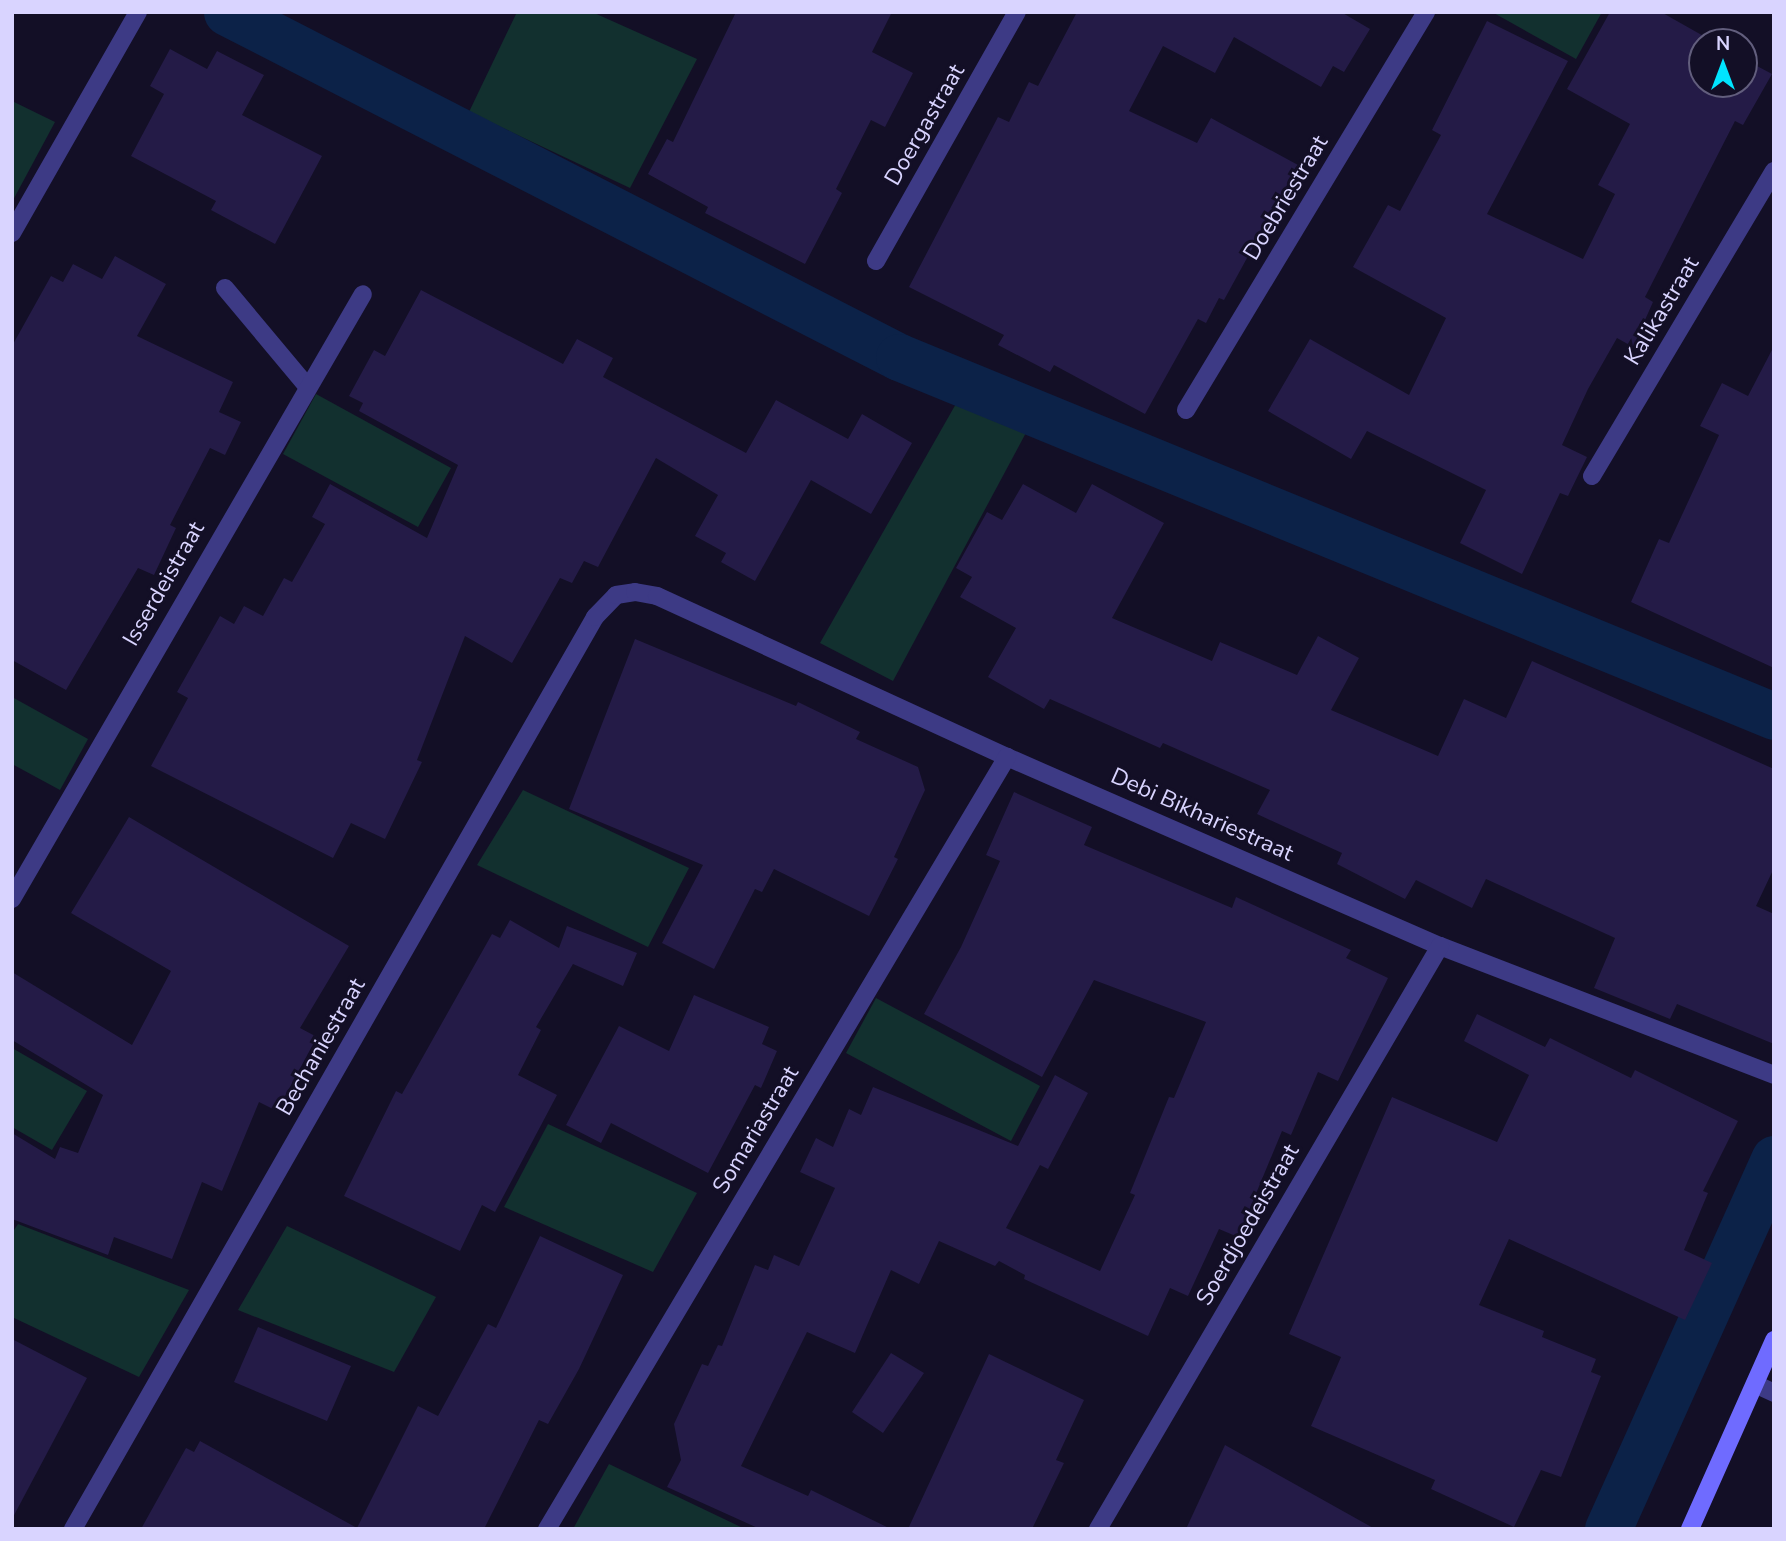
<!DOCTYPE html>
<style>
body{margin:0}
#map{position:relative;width:1786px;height:1541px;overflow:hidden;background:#130f26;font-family:"Nunito Sans",sans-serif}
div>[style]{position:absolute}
.green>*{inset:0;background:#12302f}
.canal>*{height:47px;margin:-23.5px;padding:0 23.5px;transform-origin:23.5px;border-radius:23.5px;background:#0c2248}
.building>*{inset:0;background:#241b47}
.lane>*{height:18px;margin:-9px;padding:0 9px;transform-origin:9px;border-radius:9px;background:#3d3a85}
.street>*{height:18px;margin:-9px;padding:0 9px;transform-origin:9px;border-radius:9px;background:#3d3a85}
.secondary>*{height:18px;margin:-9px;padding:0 9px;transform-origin:9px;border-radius:9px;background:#6f6bff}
span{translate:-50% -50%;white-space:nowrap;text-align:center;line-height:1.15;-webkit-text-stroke:6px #130f26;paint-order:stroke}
.street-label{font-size:23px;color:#d9d4ff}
.frame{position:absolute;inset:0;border:14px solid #d9d4ff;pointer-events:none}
.north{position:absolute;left:1688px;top:28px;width:70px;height:70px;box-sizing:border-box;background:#130f26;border:2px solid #625e7d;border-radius:50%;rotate:0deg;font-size:19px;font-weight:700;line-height:28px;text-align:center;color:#d9d4ff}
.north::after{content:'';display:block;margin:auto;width:24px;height:32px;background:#00e5ff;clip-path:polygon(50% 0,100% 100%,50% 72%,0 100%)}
</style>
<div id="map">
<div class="green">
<div style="clip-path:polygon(517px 12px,592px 12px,697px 59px,630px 188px,469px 112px)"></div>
<div style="clip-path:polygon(1492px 12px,1602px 12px,1576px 59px)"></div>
<div style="clip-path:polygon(12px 101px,55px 122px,12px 202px)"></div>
<div style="clip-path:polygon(316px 394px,451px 468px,418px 527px,283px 454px)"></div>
<div style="clip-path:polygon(957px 402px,1028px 429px,893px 681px,820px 643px)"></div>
<div style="clip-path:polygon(12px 697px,88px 739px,60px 790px,12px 764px)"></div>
<div style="clip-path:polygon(523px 790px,689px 868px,648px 947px,477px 865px)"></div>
<div style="clip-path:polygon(876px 998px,1040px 1086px,1011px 1141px,846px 1053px)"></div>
<div style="clip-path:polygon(12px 1048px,87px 1091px,52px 1150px,12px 1127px)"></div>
<div style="clip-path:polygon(548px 1124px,697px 1193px,653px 1272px,504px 1207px)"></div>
<div style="clip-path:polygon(18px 1224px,189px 1290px,139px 1377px,12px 1317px,12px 1233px)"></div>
<div style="clip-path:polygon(287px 1226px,436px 1297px,394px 1372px,238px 1310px)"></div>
<div style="clip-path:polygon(609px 1464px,745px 1529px,573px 1529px)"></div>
</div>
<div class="canal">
<div style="left:227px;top:12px;width:755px;rotate:27.18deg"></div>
<div style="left:899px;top:357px;width:946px;rotate:22.31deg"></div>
<div style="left:1608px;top:1529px;width:406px;rotate:-65.8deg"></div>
</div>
<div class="building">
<div style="clip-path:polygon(736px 12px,892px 12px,872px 52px,913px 73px,885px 127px,871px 120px,836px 189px,842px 193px,805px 264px,705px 213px,708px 207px,648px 174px,667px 139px,673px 142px)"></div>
<div style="clip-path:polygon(1077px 12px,1341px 12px,1370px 29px,1344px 72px,1333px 66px,1321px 87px,1234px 37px,1215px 73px,1163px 46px,1129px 111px,1197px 143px,1211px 118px,1298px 165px,1224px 300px,1219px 298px,1206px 323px,1198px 319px,1145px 414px,1054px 365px,1050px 372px,998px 345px,1004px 335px,909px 287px,998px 117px,1009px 122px,1029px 82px,1038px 86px)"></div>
<div style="clip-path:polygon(1610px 12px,1661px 12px,1714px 42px,1702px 42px,1702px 84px,1744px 84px,1744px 59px,1772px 74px,1743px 125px,1735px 121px,1645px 297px,1653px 302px,1633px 347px,1617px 338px,1588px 389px,1562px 445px,1587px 457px,1568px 496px,1560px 493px,1522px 574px,1460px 543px,1486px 490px,1367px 431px,1351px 459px,1268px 411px,1310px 339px,1409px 395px,1446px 318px,1353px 267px,1388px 205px,1400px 211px,1441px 135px,1432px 130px,1487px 21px,1568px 61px,1487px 214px,1583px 259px,1615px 194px,1598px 185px,1630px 124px,1567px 89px)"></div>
<div style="clip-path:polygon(170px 49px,207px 69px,217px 51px,264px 75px,242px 115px,322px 156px,275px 244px,211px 210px,216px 201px,131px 156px,164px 94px,150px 86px)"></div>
<div style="clip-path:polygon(115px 256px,166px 284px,137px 336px,233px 382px,219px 412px,241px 422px,225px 455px,210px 448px,170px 525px,176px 528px,154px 575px,138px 568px,66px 690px,12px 660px,12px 346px,51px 276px,63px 282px,73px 264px,102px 279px)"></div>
<div style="clip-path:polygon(421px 290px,563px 364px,577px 339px,613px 358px,603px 377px,746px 453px,776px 400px,848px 439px,862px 414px,912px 443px,871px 514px,811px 480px,755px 581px,721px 562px,726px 553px,695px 536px,718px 495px,656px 458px,598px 567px,584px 561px,572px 583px,560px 578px,512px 663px,465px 636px,417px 760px,422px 762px,385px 839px,351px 823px,333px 858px,151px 766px,188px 698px,177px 692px,220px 616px,234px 624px,244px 606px,263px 616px,284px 578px,292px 582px,325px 524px,312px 517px,330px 484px,427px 538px,458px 465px,359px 411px,363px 403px,349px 396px,374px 350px,385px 356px)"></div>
<div style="clip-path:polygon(1774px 346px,1774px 668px,1631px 602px,1659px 539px,1669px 543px,1719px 435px,1700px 426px,1722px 383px,1748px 396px)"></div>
<div style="clip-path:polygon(1023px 484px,1076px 513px,1092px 484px,1164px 523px,1112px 618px,1212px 661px,1220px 642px,1297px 675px,1318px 636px,1359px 658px,1331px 710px,1438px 756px,1464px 699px,1506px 718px,1532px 661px,1774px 769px,1774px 868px,1756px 906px,1774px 914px,1774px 1044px,1677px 1004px,1670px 1019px,1594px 988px,1615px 938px,1486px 879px,1472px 908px,1416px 880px,1405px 899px,1337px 864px,1342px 853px,1257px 814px,1270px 790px,1163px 743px,1160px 748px,1050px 699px,1044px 709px,988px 677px,1016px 628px,960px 597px,972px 577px,956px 568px,987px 512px,1002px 520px)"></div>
<div style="clip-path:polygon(635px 639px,796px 706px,798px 702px,860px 732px,856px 739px,918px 767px,925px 790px,894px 857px,898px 859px,869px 916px,774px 869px,762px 892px,755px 889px,714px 969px,662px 943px,703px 865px,569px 809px)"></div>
<div style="clip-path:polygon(1014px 792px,1092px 827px,1084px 845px,1232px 908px,1236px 897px,1351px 950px,1346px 958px,1388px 978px,1338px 1081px,1318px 1072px,1291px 1135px,1282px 1131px,1238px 1237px,1219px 1229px,1188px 1296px,1170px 1288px,1148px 1336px,1024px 1279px,1025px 1275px,999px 1261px,995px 1266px,939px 1241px,919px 1284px,891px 1270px,855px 1353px,807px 1332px,741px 1466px,808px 1496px,811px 1490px,891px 1529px,760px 1529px,667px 1487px,681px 1460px,674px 1424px,702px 1364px,708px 1366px,718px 1345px,722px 1346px,755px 1265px,768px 1270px,774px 1255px,799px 1266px,835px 1188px,800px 1172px,816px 1138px,833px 1147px,849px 1109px,861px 1115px,873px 1087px,1018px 1146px,1055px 1075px,1088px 1093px,1048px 1169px,1040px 1165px,1006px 1228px,1100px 1271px,1135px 1195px,1130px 1193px,1169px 1097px,1174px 1098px,1206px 1022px,1094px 980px,1042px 1077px,924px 1014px,961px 947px,1000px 861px,986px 855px)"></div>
<div style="clip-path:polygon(129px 817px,349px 946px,300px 1028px,317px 1037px,277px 1111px,259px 1102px,222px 1191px,202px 1182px,172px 1259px,114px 1237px,108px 1255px,12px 1219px,12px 1133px,55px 1159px,60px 1147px,78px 1153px,103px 1095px,12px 1040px,12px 972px,132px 1045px,171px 971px,71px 913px)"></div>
<div style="clip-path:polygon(510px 920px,559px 948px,567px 926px,637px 953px,623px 986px,573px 964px,536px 1027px,541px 1030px,518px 1075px,557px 1095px,495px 1212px,482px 1205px,460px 1251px,344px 1196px,396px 1091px,402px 1094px,492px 934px,500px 938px)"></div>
<div style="clip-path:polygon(694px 995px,769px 1027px,762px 1044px,777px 1051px,761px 1088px,755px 1085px,708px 1173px,611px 1123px,601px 1143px,566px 1125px,619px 1026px,669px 1051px)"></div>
<div style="clip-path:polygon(1477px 1014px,1545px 1047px,1550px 1038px,1631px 1078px,1635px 1070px,1738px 1121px,1703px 1191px,1708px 1193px,1684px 1250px,1712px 1263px,1685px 1320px,1509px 1239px,1479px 1305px,1544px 1331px,1542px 1337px,1596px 1359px,1591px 1372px,1601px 1376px,1561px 1477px,1541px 1470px,1514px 1527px,1431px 1489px,1435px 1480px,1311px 1426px,1341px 1357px,1289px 1334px,1392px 1097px,1497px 1142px,1529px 1075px,1464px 1041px)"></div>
<div style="clip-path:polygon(540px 1236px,623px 1275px,579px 1369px,548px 1424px,539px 1420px,484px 1529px,141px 1529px,186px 1448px,194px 1452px,200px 1441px,357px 1528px,418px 1406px,438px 1416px,488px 1324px,496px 1328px)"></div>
<div style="clip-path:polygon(258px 1327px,351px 1366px,327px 1421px,234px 1382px)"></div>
<div style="clip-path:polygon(12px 1339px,87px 1378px,12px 1519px)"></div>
<div style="clip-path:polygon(891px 1353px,924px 1373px,883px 1433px,852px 1412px)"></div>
<div style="clip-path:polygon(989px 1354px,1084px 1400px,1056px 1460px,1064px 1463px,1032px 1529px,908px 1529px)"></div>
<div style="clip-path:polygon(1225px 1445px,1375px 1529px,1186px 1529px)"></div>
</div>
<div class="lane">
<div style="left:225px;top:288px;width:126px;rotate:50.1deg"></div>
</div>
<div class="street">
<div style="left:12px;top:233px;width:254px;rotate:-60.3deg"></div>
<div style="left:876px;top:261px;width:286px;rotate:-60.5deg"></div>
<div style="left:1186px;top:410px;width:465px;rotate:-58.9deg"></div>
<div style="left:1592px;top:476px;width:355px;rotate:-59.2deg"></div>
<div style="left:12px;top:899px;width:699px;rotate:-59.88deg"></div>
<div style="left:1755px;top:1384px;width:21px;rotate:25deg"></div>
<div style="left:73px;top:1529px;width:1051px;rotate:-60.21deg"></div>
<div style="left:595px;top:617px;width:30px;rotate:-46deg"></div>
<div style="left:616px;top:595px;width:19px;rotate:-9deg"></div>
<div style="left:635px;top:592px;width:22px;rotate:10deg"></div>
<div style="left:657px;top:596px;width:385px;rotate:24.7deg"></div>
<div style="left:1007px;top:757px;width:472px;rotate:23.6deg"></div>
<div style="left:1440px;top:946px;width:358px;rotate:21.1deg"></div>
<div style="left:547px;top:1529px;width:899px;rotate:-59.21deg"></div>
<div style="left:1098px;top:1529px;width:676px;rotate:-59.6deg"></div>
</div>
<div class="secondary">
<div style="left:1690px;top:1529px;width:207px;rotate:-66deg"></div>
</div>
<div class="street-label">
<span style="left:925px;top:125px;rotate:-60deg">Doergastraat</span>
<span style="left:1286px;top:198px;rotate:-59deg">Doebriestraat</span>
<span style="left:1662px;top:311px;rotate:-59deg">Kalikastraat</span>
<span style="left:164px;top:584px;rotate:-60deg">Isserdeistraat</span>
<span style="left:1202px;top:815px;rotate:24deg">Debi Bikhariestraat</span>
<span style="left:321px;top:1047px;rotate:-60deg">Bechaniestraat</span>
<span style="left:756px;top:1130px;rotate:-59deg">Somariastraat</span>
<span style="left:1248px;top:1225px;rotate:-60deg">Soerdjoedeistraat</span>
</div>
<div class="frame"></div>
<div class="north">N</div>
</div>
